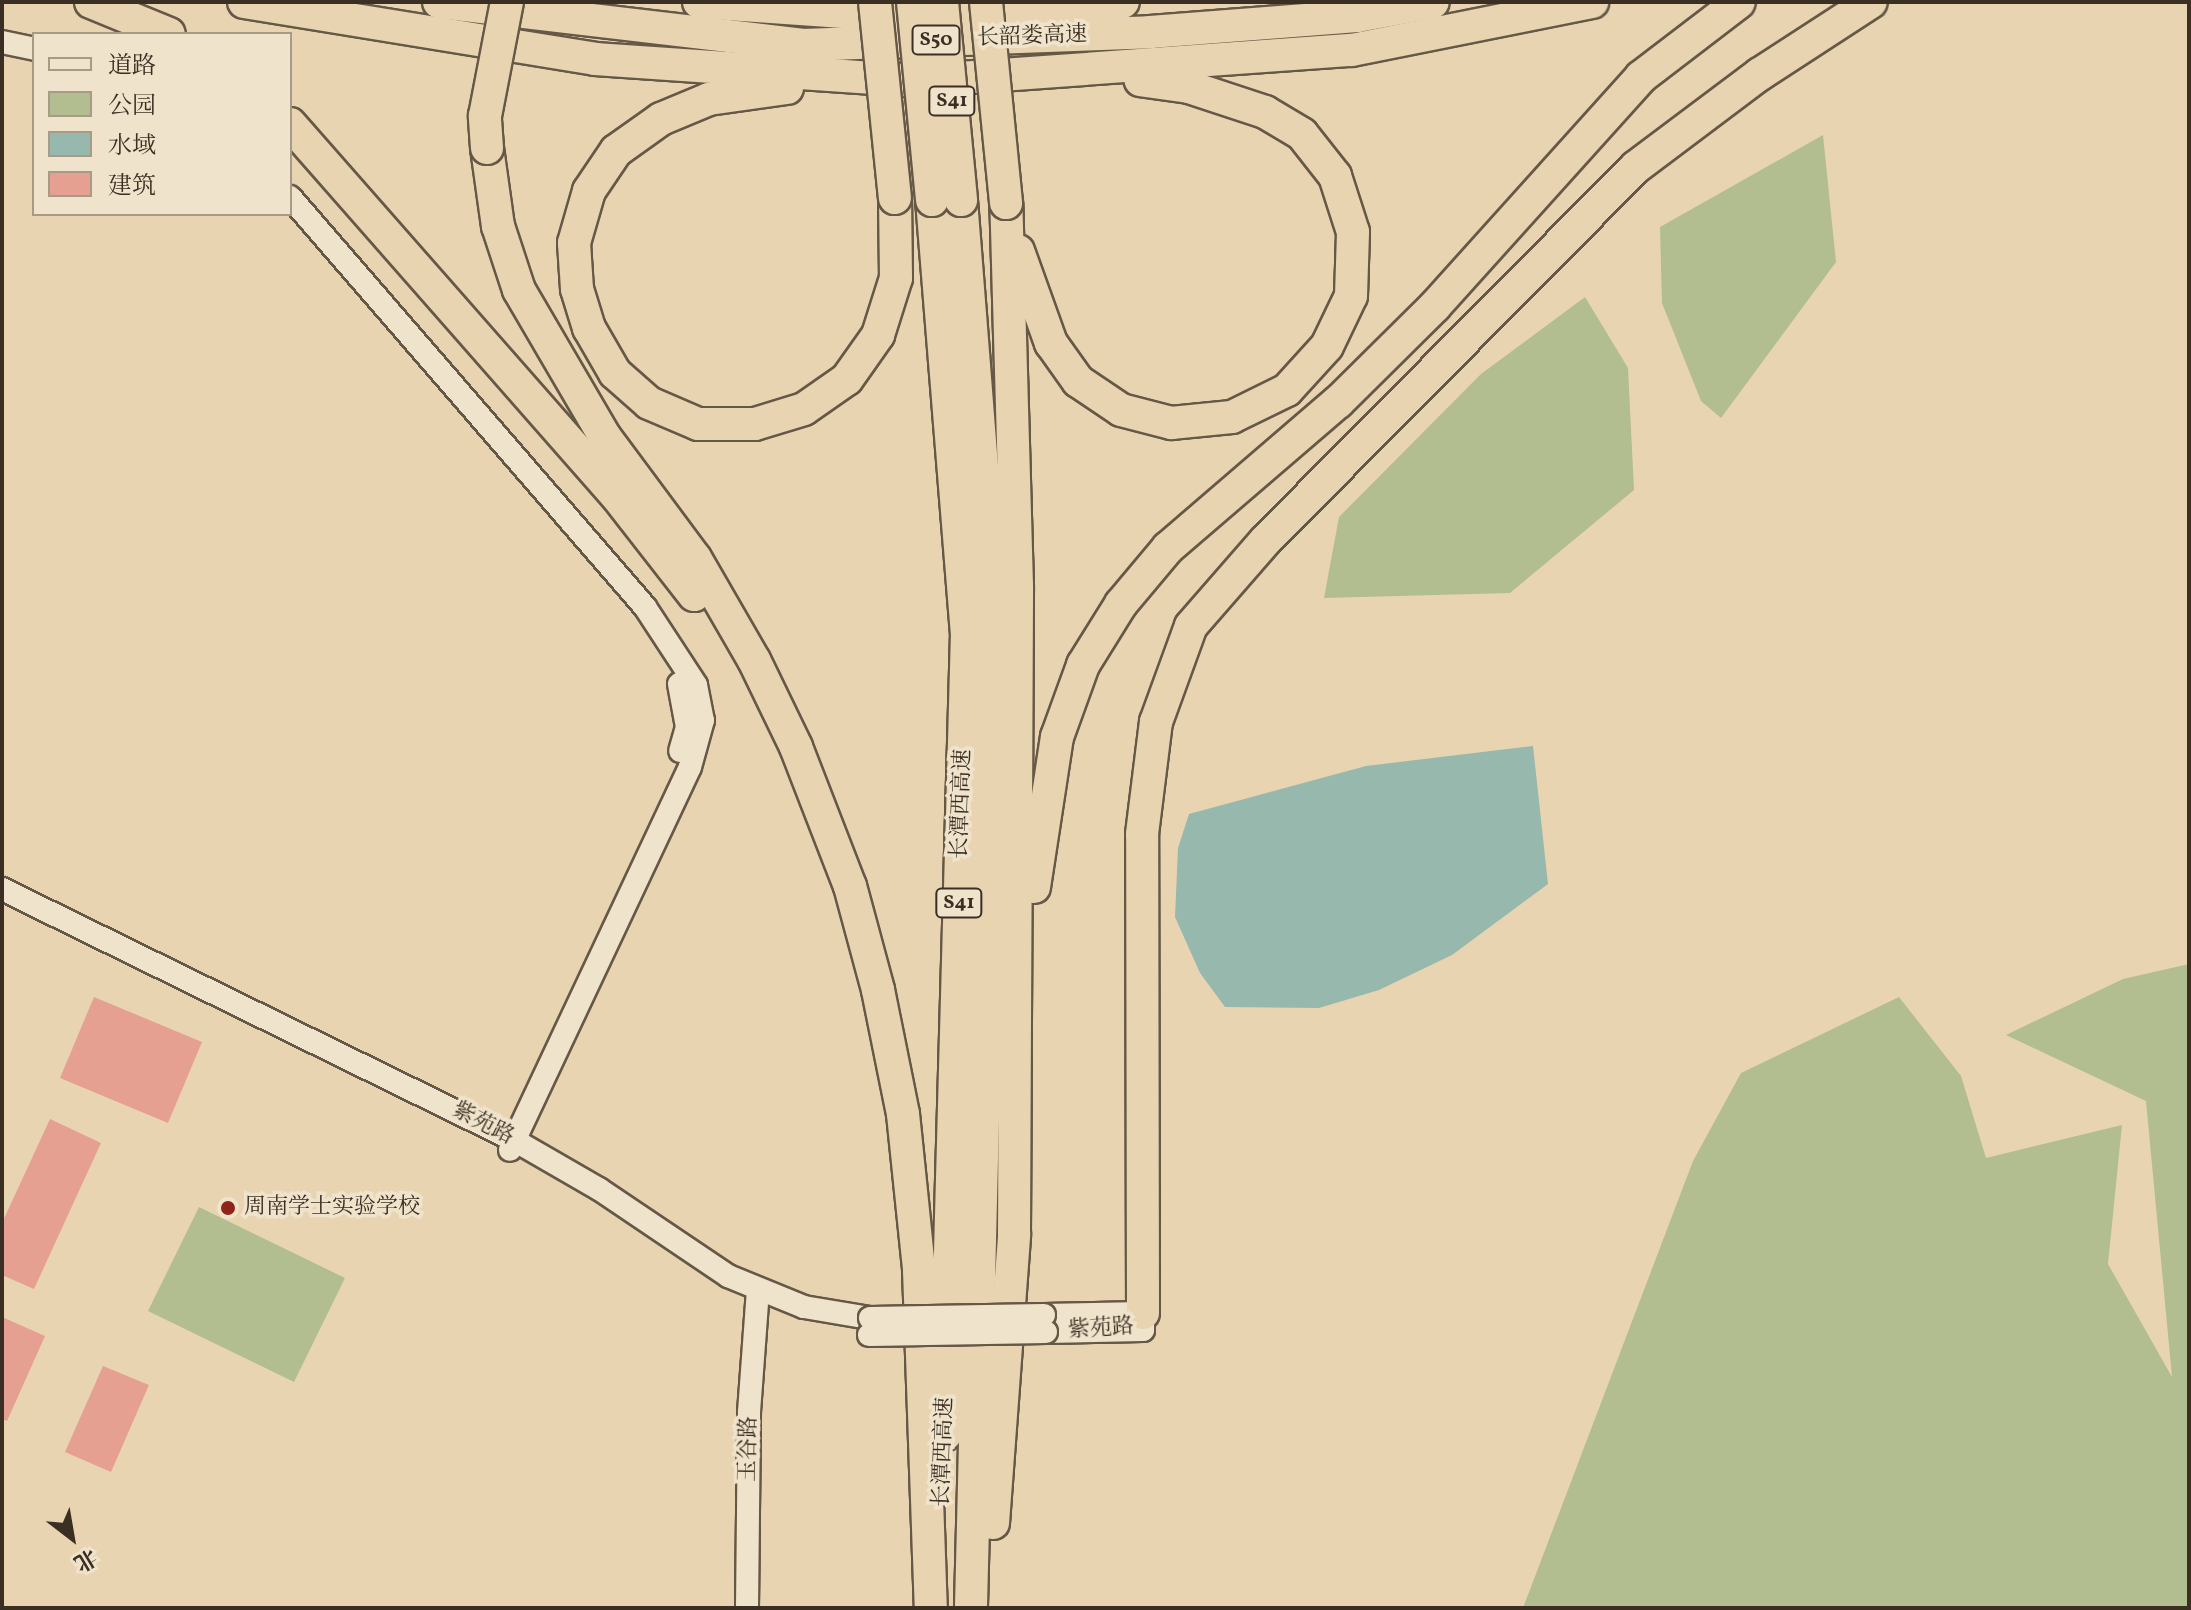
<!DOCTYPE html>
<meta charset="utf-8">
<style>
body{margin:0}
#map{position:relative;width:2191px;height:1610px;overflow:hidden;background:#e8d4b1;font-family:Vollkorn,"Noto Serif SC",serif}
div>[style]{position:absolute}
.green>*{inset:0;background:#b2be8f}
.water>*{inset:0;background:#97b8ad}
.building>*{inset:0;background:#e5a092}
.roads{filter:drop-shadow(2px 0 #665846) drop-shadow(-2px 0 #665846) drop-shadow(0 2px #665846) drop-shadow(0 -2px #665846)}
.minor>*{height:22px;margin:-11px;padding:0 11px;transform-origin:11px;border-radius:11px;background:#f0e3cc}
.highway>*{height:32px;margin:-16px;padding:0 16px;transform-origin:16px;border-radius:16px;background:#e8d4b1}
.bridges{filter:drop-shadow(2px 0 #665846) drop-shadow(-2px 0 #665846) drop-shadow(0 2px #665846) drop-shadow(0 -2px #665846)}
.minor-bridge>*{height:22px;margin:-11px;padding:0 11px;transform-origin:11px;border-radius:11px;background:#f0e3cc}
.highway-bridge>*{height:32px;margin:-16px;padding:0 16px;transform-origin:16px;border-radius:16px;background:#e8d4b1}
.dots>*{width:22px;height:22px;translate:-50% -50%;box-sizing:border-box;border:4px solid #f0e3cc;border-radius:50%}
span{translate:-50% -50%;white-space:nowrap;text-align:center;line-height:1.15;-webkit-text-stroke:7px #f0e3cc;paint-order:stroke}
.shield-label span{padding:2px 6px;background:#f0e3cc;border:2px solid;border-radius:6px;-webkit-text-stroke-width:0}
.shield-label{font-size:20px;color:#3a2f22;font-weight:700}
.street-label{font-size:22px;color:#3a2f22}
.poi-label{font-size:22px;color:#3a2f22}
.left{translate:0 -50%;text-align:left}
.frame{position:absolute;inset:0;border:4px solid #3a2f22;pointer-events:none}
.legend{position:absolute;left:32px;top:32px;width:260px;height:184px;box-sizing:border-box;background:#f0e3cc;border:2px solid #a79b88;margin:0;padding:10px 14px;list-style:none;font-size:24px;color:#3a2f22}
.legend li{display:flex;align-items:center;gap:16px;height:40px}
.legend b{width:40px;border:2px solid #a79b88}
.north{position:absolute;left:32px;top:1498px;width:80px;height:80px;-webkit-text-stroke:6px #f0e3cc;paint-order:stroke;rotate:149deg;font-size:22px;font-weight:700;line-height:32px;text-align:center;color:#3a2f22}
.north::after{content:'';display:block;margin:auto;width:28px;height:36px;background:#3a2f22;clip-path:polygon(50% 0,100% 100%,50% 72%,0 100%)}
</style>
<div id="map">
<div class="green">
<div style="clip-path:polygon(1823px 135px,1836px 262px,1721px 418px,1701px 401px,1662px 303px,1660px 227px)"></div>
<div style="clip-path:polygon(1585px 297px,1628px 368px,1634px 490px,1510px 593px,1324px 598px,1339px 517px,1481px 374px)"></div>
<div style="clip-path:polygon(2189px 964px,2189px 1608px,1523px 1608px,1693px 1161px,1741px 1073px,1899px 997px,1961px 1076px,1986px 1158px,2122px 1125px,2108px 1264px,2172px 1377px,2146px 1101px,2006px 1035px,2123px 979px)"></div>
<div style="clip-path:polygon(199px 1207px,345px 1278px,294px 1382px,148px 1311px)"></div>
</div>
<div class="water">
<div style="clip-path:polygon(1533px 746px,1548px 884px,1452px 955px,1379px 990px,1319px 1008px,1225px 1007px,1200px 973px,1175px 917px,1178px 848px,1189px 814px,1366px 766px)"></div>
</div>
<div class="building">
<div style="clip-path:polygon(94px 997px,202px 1042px,168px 1123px,60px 1078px)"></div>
<div style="clip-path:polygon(50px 1119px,101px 1143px,34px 1289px,2px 1275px,2px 1223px)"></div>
<div style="clip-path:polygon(2px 1317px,45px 1336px,7px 1421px,2px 1419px)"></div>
<div style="clip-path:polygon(103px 1366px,149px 1385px,111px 1472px,65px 1452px)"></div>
</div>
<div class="roads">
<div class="minor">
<div style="left:2px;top:42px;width:33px;rotate:12deg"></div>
<div style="left:290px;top:197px;width:542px;rotate:49.11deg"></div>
<div style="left:645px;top:607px;width:93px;rotate:56.8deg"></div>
<div style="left:696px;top:685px;width:36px;rotate:79deg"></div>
<div style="left:703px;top:720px;width:49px;rotate:105.5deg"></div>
<div style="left:690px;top:767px;width:423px;rotate:115.2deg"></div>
<div style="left:679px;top:684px;width:44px;rotate:79.5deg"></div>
<div style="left:687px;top:727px;width:25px;rotate:106deg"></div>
<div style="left:2px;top:889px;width:570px;rotate:26.12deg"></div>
<div style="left:514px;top:1140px;width:98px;rotate:30deg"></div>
<div style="left:599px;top:1189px;width:156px;rotate:34deg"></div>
<div style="left:728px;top:1276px;width:82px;rotate:22.2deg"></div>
<div style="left:804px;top:1307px;width:67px;rotate:9.5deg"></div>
<div style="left:1044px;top:1315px;width:99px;rotate:-1.2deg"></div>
<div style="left:1143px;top:1313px;width:17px;rotate:90deg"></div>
<div style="left:1143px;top:1330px;width:97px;rotate:178.8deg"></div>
<div style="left:747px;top:1608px;width:196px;rotate:-89.4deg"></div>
<div style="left:749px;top:1412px;width:122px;rotate:-85.8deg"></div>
</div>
<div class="highway">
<div style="left:91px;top:2px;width:84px;rotate:22.3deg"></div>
<div style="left:244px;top:2px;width:356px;rotate:9.2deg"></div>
<div style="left:595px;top:59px;width:323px;rotate:3.9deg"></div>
<div style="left:917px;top:81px;width:436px;rotate:-4.1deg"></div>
<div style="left:1352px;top:50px;width:245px;rotate:-11.3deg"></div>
<div style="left:439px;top:2px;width:367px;rotate:6.7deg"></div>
<div style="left:803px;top:45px;width:347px;rotate:-2.1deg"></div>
<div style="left:1150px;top:32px;width:208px;rotate:-4.4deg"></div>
<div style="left:1357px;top:16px;width:77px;rotate:-10.4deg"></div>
<div style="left:699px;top:2px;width:159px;rotate:4deg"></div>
<div style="left:858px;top:13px;width:265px;rotate:-2.4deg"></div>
<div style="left:787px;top:88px;width:79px;rotate:172deg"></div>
<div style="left:709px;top:99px;width:52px;rotate:157.4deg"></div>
<div style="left:661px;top:119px;width:55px;rotate:144.6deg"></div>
<div style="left:616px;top:151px;width:48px;rotate:124deg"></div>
<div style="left:589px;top:191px;width:54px;rotate:106.1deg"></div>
<div style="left:574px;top:243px;width:46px;rotate:86.3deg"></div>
<div style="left:577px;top:289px;width:41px;rotate:72.9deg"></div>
<div style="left:589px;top:328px;width:52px;rotate:60deg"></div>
<div style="left:615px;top:373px;width:45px;rotate:41.4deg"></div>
<div style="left:649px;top:403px;width:53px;rotate:23.2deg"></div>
<div style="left:698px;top:424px;width:57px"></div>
<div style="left:755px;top:424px;width:51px;rotate:-17deg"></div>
<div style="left:804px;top:409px;width:52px;rotate:-34.9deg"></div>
<div style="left:847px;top:379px;width:54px;rotate:-54.8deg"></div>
<div style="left:878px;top:335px;width:60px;rotate:-72.5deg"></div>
<div style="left:896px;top:278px;width:80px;rotate:-90.7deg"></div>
<div style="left:290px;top:124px;width:494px;rotate:48.7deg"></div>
<div style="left:616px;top:495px;width:127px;rotate:52deg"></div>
<div style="left:487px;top:148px;width:79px;rotate:82deg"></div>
<div style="left:498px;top:226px;width:67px;rotate:71.8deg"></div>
<div style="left:519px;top:290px;width:170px;rotate:59.7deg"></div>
<div style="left:605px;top:437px;width:151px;rotate:53.4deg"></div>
<div style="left:695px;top:558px;width:118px;rotate:60deg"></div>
<div style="left:754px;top:660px;width:97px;rotate:64.2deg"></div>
<div style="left:796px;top:747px;width:149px;rotate:68.8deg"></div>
<div style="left:850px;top:886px;width:108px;rotate:74.9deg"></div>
<div style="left:878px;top:990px;width:126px;rotate:78.6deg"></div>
<div style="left:903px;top:1114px;width:157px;rotate:84.1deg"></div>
<div style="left:919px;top:1270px;width:338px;rotate:88deg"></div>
<div style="left:932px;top:200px;width:433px;rotate:85.4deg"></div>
<div style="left:967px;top:632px;width:803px;rotate:91.57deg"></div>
<div style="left:961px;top:200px;width:432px;rotate:85.5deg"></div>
<div style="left:995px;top:631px;width:977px;rotate:91.41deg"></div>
<div style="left:1018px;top:251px;width:98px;rotate:70.3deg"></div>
<div style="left:1051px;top:343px;width:47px;rotate:54.6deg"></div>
<div style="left:1078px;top:381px;width:52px;rotate:34deg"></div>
<div style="left:1121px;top:410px;width:52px;rotate:14.6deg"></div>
<div style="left:1171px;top:423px;width:61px;rotate:-5.6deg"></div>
<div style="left:1232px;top:417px;width:61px;rotate:-26.1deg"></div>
<div style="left:1287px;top:390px;width:59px;rotate:-47.7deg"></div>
<div style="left:1327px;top:346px;width:55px;rotate:-64.4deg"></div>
<div style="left:1351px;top:296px;width:64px;rotate:-88.2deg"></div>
<div style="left:1353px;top:232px;width:59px;rotate:-107.8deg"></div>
<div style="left:1335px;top:176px;width:53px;rotate:-128.2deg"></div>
<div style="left:1302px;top:134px;width:43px;rotate:-149.3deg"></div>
<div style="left:1265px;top:112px;width:80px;rotate:-161.8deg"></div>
<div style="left:1189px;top:87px;width:49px;rotate:-171.9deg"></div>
<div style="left:1034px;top:887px;width:152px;rotate:-81.3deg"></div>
<div style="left:1057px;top:737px;width:77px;rotate:-70.1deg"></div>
<div style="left:1083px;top:665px;width:72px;rotate:-58.1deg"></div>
<div style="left:1121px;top:604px;width:73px;rotate:-50deg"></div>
<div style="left:1168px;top:548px;width:224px;rotate:-40.7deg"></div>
<div style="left:1338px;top:402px;width:136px;rotate:-44.7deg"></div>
<div style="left:1435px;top:306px;width:308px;rotate:-48deg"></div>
<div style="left:1641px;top:77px;width:123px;rotate:-37.4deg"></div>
<div style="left:1143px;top:1313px;width:479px;rotate:-90.1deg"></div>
<div style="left:1142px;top:834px;width:113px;rotate:-82.9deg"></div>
<div style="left:1156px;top:722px;width:102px;rotate:-70deg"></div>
<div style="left:1191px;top:626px;width:114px;rotate:-48.9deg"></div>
<div style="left:1266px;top:540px;width:525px;rotate:-45.23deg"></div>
<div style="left:1636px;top:167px;width:155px;rotate:-36.9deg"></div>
<div style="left:1760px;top:74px;width:132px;rotate:-33deg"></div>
<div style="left:993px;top:1523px;width:290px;rotate:-85.8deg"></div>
<div style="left:1014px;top:1234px;width:648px;rotate:-89.73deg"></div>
<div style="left:1017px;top:586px;width:383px;rotate:-91.6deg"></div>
</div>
</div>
<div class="bridges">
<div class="minor-bridge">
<div style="left:870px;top:1318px;width:174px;rotate:-1deg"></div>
<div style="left:869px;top:1335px;width:177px;rotate:-1deg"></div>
</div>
<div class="highway-bridge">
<div style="left:875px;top:2px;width:197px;rotate:84.2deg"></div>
<div style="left:913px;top:2px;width:199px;rotate:84.5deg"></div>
<div style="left:942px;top:2px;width:199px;rotate:84.5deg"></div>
<div style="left:986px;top:2px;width:202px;rotate:84.3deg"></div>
<div style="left:487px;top:148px;width:32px;rotate:-94deg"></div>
<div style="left:485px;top:116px;width:116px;rotate:-79.1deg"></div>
</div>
</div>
<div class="dots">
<div style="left:228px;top:1208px;background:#8f2418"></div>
</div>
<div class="shield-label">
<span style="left:936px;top:40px">S50</span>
<span style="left:952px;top:101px">S41</span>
<span style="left:959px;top:903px">S41</span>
</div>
<div class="street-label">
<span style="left:1032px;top:37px;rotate:-2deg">长韶娄高速</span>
<span style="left:962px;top:804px;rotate:-88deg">长潭西高速</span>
<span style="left:483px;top:1124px;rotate:27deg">紫苑路</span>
<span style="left:1101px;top:1329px;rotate:-4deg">紫苑路</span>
<span style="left:749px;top:1449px;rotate:-89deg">玉谷路</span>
<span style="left:944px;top:1452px;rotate:-88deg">长潭西高速</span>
</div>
<div class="poi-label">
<span class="left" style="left:244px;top:1208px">周南学士实验学校</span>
</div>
<div class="frame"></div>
<ul class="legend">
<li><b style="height:10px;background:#f0e3cc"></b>道路</li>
<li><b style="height:22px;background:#b2be8f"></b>公园</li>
<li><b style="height:22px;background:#97b8ad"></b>水域</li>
<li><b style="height:22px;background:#e5a092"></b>建筑</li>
</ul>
<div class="north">北</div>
</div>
